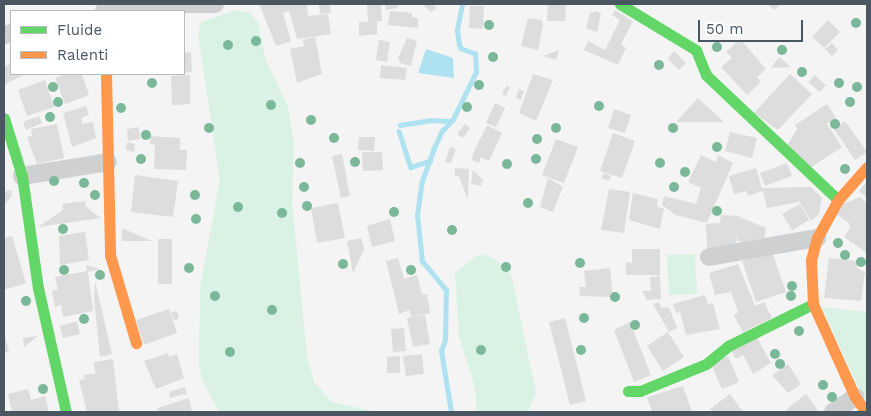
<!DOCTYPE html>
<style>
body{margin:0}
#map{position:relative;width:871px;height:416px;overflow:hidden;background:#f4f4f4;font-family:"Work Sans",sans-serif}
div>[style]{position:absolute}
.green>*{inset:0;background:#d9f2e3}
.water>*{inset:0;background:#aee2f0}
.stream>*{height:4.5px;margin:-2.25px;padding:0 2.25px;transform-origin:2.25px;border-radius:2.25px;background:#aee2f0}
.building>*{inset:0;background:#ddddde}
.street>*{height:18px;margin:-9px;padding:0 9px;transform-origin:9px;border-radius:9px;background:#ced0d2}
.fast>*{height:11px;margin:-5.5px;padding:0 5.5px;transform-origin:5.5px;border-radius:5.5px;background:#63d668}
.slow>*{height:11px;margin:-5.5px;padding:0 5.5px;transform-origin:5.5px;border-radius:5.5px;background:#ff974d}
.trees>*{width:10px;height:10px;margin:-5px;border-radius:50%;background:#7ab899}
span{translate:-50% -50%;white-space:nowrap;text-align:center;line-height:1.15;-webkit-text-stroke:4.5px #fff;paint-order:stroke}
.frame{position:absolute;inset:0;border:5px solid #4a5661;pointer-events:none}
.legend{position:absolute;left:10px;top:10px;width:175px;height:65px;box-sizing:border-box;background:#fff;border:1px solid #b7bbc0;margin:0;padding:6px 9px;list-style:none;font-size:15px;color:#4a5661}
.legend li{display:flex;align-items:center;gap:10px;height:25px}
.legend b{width:25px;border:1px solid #b7bbc0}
.scale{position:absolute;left:698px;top:20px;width:105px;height:22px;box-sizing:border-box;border:2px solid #4a5661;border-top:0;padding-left:6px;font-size:15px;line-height:18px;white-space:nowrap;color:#4a5661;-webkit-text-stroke:4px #fff;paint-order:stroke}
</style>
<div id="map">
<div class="green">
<div style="clip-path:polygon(237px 10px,250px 13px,258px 23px,266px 61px,288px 106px,294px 145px,292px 201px,307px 358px,315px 383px,332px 402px,376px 412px,219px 412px,202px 379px,199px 364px,200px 287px,220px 180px,198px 34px,201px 22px)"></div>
<div style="clip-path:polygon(695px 254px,697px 294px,669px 295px,667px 255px)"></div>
<div style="clip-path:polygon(488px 255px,506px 267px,512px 278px,536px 393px,528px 412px,477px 412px,475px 388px,459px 336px,455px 273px,476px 256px)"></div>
<div style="clip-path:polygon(822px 307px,867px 312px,867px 406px)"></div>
</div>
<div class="water">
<div style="clip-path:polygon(426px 49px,453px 58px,454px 78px,418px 73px)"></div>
</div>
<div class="stream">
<div style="left:400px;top:125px;width:30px;rotate:-9deg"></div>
<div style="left:430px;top:120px;width:21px;rotate:3deg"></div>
<div style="left:399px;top:131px;width:38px;rotate:72deg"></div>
<div style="left:411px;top:167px;width:20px;rotate:-18deg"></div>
<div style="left:451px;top:412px;width:62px;rotate:-99.3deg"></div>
<div style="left:441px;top:351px;width:12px;rotate:-70deg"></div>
<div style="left:445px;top:340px;width:50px;rotate:-88.9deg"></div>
<div style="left:446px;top:290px;width:38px;rotate:-130deg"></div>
<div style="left:422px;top:261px;width:46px;rotate:-96.2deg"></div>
<div style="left:417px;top:215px;width:34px;rotate:-82deg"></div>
<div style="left:422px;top:181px;width:33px;rotate:-70deg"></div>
<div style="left:433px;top:150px;width:21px;rotate:-65deg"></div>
<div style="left:442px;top:131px;width:16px;rotate:-47deg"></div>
<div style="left:453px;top:119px;width:52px;rotate:-63.9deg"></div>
<div style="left:476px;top:72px;width:18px;rotate:-93deg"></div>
<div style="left:475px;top:54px;width:15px;rotate:-160deg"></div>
<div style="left:461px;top:49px;width:4px;rotate:-117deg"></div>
<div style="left:459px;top:45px;width:15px;rotate:-98deg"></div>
<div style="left:457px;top:30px;width:26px;rotate:-79deg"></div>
</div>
<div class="building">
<div style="clip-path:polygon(259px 4px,307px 4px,308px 16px,328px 14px,331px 34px,297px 39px,289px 11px,283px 13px,291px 41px,276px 46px)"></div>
<div style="clip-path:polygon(319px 4px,330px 4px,331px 13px,320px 14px)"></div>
<div style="clip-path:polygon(367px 4px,381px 4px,382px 21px,377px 21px,377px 34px,359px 36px,359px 22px,368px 22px)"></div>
<div style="clip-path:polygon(385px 4px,397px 4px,398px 8px,386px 10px)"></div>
<div style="clip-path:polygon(422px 4px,437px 4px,434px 6px,437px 8px,431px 12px)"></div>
<div style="clip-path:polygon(548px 4px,566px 4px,565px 21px,547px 21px)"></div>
<div style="clip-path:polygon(767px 4px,780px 4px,775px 10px)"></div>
<div style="clip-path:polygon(470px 6px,484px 6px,483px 29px,469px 28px)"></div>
<div style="clip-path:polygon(615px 10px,633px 21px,621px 44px,626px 48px,618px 65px,584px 50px,588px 41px,605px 50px,620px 20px,612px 15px)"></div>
<div style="clip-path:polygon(390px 11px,412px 13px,412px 17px,418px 18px,418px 28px,388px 25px)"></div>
<div style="clip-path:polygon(596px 11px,601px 13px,597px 32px,586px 28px,590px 13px)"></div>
<div style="clip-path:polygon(528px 18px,542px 20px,543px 25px,538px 50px,521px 46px)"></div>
<div style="clip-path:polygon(828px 20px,840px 32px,824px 48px,812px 37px)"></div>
<div style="clip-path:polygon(315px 37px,322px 74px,297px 83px,290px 49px,304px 46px,303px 40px)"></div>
<div style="clip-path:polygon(407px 38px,417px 41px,411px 66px,400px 63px,398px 58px)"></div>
<div style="clip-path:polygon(740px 39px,766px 69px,757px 77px,761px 82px,747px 95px,721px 67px,732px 58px,726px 52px)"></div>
<div style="clip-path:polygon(379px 40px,390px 42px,387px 62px,376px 60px)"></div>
<div style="clip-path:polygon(832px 43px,838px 50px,832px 56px,825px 49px)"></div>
<div style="clip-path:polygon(559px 50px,556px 60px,543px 56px)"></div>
<div style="clip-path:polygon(674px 51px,686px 63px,679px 70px,668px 59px)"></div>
<div style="clip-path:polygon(191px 52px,192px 72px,184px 73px,184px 53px)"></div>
<div style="clip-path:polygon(779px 57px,791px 67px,771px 68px)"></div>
<div style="clip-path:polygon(11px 63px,11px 74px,25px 74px,4px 85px,4px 67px)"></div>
<div style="clip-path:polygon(381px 65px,407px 68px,405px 80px,380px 78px)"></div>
<div style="clip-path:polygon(67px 74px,82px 74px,89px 95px,65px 104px,55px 78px)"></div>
<div style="clip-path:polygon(533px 74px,553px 80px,536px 121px,519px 113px)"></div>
<div style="clip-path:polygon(790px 74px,812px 94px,778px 130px,754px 113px)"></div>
<div style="clip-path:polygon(190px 75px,190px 104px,172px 105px,171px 76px)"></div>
<div style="clip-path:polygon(815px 75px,826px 85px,820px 92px,808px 82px)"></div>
<div style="clip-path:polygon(45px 80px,54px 107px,27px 116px,18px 90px)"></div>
<div style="clip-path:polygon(506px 86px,510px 87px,506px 96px,502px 94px)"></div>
<div style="clip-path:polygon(519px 89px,524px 91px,521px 100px,516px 98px)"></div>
<div style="clip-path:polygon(698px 98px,724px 122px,676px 122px)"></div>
<div style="clip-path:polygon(495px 103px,505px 108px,496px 127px,486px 123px)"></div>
<div style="clip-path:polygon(827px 104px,836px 118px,827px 124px,842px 147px,810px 168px,785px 149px,797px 129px,795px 125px)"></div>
<div style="clip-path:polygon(86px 106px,89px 115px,81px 118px,82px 124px,93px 122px,96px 138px,72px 147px,63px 113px)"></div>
<div style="clip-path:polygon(614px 109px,631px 115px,625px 133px,608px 128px)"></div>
<div style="clip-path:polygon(39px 116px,42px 123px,26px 130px,23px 122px)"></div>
<div style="clip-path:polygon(845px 121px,867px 152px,855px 160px,834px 129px)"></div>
<div style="clip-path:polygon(57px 124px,64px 158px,37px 164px,27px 137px,32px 136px,31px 129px)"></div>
<div style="clip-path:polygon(465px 124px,470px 128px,463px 138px,457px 134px)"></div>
<div style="clip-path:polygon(487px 125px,502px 133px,489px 161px,481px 157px,479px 163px,472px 160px,473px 153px)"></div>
<div style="clip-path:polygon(139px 127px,140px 139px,128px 141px,127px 129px)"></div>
<div style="clip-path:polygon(730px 132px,757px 138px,752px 158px,725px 151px)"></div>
<div style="clip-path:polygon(613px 133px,635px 141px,622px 178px,600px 171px)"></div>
<div style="clip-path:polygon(150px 136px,180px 138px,180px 150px,187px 150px,186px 170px,154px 169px,155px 145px,150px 144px)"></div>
<div style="clip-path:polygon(359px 137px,375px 137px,374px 151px,358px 150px)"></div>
<div style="clip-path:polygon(556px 139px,578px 147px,564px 183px,542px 175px)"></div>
<div style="clip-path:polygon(127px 142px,135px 144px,134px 152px,126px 150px)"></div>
<div style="clip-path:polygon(450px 147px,456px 149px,451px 163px,445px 162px)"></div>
<div style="clip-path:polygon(362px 152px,382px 152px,383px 170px,363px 171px)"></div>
<div style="clip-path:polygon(342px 154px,350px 196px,341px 198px,332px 156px)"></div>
<div style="clip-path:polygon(701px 155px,716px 162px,718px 155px,733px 163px,707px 223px,676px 215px,662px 205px,664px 196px,696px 204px,701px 188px,688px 182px)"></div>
<div style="clip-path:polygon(787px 163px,792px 176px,765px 186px,760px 173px)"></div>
<div style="clip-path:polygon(455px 168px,469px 169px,468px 200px,459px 176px,455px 176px)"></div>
<div style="clip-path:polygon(756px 168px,762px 188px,811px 187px,822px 198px,819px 214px,811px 221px,798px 199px,799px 202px,767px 208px,763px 191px,748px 196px,746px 191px,734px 194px,729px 176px)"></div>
<div style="clip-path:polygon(473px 170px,485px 182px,482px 181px,481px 186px,471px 184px)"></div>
<div style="clip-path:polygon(604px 173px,611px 176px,609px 181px,601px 178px)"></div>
<div style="clip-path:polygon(135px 175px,178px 181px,173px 217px,131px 212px)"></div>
<div style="clip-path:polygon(548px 178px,563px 187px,553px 212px,540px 207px)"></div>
<div style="clip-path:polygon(867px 181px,867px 198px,859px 191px)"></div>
<div style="clip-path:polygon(609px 189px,630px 192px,624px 233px,601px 230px)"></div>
<div style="clip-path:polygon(11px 190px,12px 196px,4px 206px,4px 192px)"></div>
<div style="clip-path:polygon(633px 193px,658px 199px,657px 207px,664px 208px,660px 229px,629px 220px)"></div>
<div style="clip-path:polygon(860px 197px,867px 203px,867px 253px,844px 237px,850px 228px,849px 223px,836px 214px,843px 204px)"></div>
<div style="clip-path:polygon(85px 201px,86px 207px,101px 218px,38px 227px,63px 210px,62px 204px)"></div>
<div style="clip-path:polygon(338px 203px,345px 238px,317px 243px,311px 208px)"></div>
<div style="clip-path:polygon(800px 204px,809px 220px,792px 230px,782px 214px)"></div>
<div style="clip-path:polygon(721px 215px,740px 216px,738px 224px,740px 217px,766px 228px,764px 239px,759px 238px,758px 244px,737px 241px,736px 233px,736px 247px,707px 248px,706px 224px,720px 223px)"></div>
<div style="clip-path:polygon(390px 219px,395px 241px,372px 247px,367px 226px)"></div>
<div style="clip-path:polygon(122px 228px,152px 241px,122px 241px)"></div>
<div style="clip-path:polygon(85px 232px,89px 260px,60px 265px,59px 236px)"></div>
<div style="clip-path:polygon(12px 236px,26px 283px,4px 290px,4px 238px)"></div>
<div style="clip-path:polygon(361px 238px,364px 249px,353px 273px,347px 241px)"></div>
<div style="clip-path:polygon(158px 239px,172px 239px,172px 284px,158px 284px)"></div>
<div style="clip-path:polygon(632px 249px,660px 249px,660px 275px,626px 275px,626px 262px,632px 263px)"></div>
<div style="clip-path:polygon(772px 251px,786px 292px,756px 302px,742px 261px)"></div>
<div style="clip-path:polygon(398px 258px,404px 279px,417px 275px,422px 295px,427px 294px,430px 313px,411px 317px,410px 310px,399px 314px,386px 261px)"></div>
<div style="clip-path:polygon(829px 258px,857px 261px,857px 268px,865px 272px,861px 301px,824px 298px)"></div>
<div style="clip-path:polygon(738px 264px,755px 306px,764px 302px,772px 318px,743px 332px,734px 316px,738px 312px,731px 292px,715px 295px,709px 273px)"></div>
<div style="clip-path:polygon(86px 265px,101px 269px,88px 272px,93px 311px,63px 317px,61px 305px,55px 307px,52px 291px,58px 289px,55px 277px,87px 271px)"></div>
<div style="clip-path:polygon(610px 268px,613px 297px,580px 296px,579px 287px,586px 287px,584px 271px)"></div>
<div style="clip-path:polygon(660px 276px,661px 299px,647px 300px,642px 291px,651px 291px,650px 277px)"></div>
<div style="clip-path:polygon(95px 281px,112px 354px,100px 357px,94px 298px)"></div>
<div style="clip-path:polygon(705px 295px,708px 304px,713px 303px,720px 329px,686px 335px,680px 312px,676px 313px,673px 304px)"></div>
<div style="clip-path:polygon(659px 302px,661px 308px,669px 307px,677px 328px,669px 332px,653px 304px)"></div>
<div style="clip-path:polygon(169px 309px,177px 333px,144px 345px,136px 320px)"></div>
<div style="clip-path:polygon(177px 311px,179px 319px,173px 320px,171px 312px)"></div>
<div style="clip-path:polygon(425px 315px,430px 344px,413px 347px,407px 318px)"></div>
<div style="clip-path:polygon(565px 318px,586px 401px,570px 405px,549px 322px)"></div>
<div style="clip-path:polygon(77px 321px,80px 334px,63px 338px,60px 326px)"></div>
<div style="clip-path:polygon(630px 322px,651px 375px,634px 382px,614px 330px)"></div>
<div style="clip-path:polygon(404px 328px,406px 351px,393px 352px,391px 329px)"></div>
<div style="clip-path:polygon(4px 332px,9px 352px,4px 353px)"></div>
<div style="clip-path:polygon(668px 332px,684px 357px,663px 371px,647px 346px)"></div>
<div style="clip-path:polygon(755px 334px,771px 363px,753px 374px,743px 355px,736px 359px,731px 349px)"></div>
<div style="clip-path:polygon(38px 336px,24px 347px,23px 338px)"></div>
<div style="clip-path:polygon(168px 353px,169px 357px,177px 354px,184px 378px,156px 389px,144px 361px)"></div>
<div style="clip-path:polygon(422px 354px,424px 374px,406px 376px,403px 356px)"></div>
<div style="clip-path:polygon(400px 356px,400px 373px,387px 373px,387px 357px)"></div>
<div style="clip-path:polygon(728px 356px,739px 382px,722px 389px,711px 364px)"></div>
<div style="clip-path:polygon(113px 359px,119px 412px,87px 412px,79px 380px,85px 379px,84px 375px,99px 373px,95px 372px,94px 362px)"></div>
<div style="clip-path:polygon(788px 364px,801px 384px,788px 393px,772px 375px)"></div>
<div style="clip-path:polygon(683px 386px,692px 412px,652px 412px,647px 397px)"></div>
<div style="clip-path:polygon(185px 387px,187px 396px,184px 394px,170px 398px,169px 392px)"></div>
<div style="clip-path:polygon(28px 389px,31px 400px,45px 396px,49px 412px,12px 412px,8px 394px)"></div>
<div style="clip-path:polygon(730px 394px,743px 412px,712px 412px,710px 409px)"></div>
<div style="clip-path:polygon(806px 394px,819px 412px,786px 412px,788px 408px)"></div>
<div style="clip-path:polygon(189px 398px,192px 412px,158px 412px,157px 408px)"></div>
</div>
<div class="street">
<div style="left:104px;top:11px;width:19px;rotate:-21deg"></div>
<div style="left:122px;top:4px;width:93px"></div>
<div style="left:4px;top:35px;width:7px;rotate:-16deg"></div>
<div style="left:22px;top:176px;width:87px;rotate:-9.2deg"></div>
<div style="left:709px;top:257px;width:110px;rotate:-10deg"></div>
<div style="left:833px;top:412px;width:27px;rotate:-34deg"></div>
</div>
<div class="fast">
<div style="left:620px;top:4px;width:89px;rotate:31.2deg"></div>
<div style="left:696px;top:50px;width:27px;rotate:68deg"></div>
<div style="left:706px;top:75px;width:182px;rotate:43.4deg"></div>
<div style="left:4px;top:118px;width:61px;rotate:72.8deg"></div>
<div style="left:22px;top:176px;width:113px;rotate:81.9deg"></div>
<div style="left:38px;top:288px;width:127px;rotate:77.3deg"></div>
<div style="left:628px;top:391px;width:12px"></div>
<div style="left:640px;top:391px;width:71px;rotate:-22.2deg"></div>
<div style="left:706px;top:364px;width:28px;rotate:-39deg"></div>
<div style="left:728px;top:346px;width:95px;rotate:-26.3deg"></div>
</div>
<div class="slow">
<div style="left:106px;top:74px;width:181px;rotate:88.7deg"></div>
<div style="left:110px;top:255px;width:92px;rotate:73.5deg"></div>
<div style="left:866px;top:412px;width:19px;rotate:-126deg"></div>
<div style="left:855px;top:397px;width:102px;rotate:-114.3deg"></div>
<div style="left:813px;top:304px;width:44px;rotate:-92.6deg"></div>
<div style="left:811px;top:260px;width:23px;rotate:-75deg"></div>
<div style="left:817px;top:238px;width:43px;rotate:-61.1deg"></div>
<div style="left:838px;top:200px;width:44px;rotate:-48.7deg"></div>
</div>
<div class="trees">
<div style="left:856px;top:23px"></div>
<div style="left:489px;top:25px"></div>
<div style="left:256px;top:41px"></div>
<div style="left:228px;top:45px"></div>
<div style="left:717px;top:47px"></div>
<div style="left:782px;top:50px"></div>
<div style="left:493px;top:57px"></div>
<div style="left:659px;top:65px"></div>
<div style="left:802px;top:72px"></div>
<div style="left:152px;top:83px"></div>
<div style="left:839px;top:83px"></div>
<div style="left:479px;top:85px"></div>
<div style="left:53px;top:87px"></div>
<div style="left:857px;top:87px"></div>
<div style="left:58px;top:102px"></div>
<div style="left:850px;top:102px"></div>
<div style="left:271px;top:105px"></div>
<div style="left:599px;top:106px"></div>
<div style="left:467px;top:107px"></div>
<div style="left:121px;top:108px"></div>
<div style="left:50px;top:117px"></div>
<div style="left:311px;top:120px"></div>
<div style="left:835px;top:124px"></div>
<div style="left:209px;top:128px"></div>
<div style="left:556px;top:128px"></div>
<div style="left:673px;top:128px"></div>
<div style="left:146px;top:135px"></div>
<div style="left:334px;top:138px"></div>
<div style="left:537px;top:139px"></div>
<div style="left:717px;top:147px"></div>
<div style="left:141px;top:159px"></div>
<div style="left:536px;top:159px"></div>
<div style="left:355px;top:162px"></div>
<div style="left:300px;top:163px"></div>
<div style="left:660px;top:163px"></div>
<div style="left:507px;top:164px"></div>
<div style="left:845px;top:169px"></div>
<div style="left:685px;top:172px"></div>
<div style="left:54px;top:181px"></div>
<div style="left:84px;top:183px"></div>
<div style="left:304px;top:187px"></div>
<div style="left:674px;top:187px"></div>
<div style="left:95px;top:195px"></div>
<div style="left:195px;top:195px"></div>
<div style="left:528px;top:203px"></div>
<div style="left:307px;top:206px"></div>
<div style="left:238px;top:207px"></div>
<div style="left:717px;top:211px"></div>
<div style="left:394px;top:212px"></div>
<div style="left:282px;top:213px"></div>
<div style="left:196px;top:219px"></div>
<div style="left:63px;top:229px"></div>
<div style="left:452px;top:230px"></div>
<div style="left:838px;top:243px"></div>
<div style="left:845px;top:255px"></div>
<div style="left:861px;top:262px"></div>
<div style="left:580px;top:263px"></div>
<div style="left:343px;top:264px"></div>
<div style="left:506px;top:267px"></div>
<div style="left:189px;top:268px"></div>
<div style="left:64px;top:270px"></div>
<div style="left:411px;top:270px"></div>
<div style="left:100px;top:275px"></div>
<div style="left:792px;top:286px"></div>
<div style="left:215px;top:296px"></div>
<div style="left:791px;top:296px"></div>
<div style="left:615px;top:297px"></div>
<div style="left:26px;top:301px"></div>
<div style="left:272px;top:310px"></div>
<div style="left:584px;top:318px"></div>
<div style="left:84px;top:319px"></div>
<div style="left:635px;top:325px"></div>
<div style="left:799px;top:331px"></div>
<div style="left:481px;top:350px"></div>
<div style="left:581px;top:350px"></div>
<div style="left:230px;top:352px"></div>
<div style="left:775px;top:354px"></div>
<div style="left:780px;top:364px"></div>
<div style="left:823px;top:385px"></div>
<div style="left:43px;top:389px"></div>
<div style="left:832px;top:397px"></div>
</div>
<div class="frame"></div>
<ul class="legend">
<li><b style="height:6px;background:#63d668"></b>Fluide</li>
<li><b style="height:6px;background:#ff974d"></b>Ralenti</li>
</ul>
<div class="scale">50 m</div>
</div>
